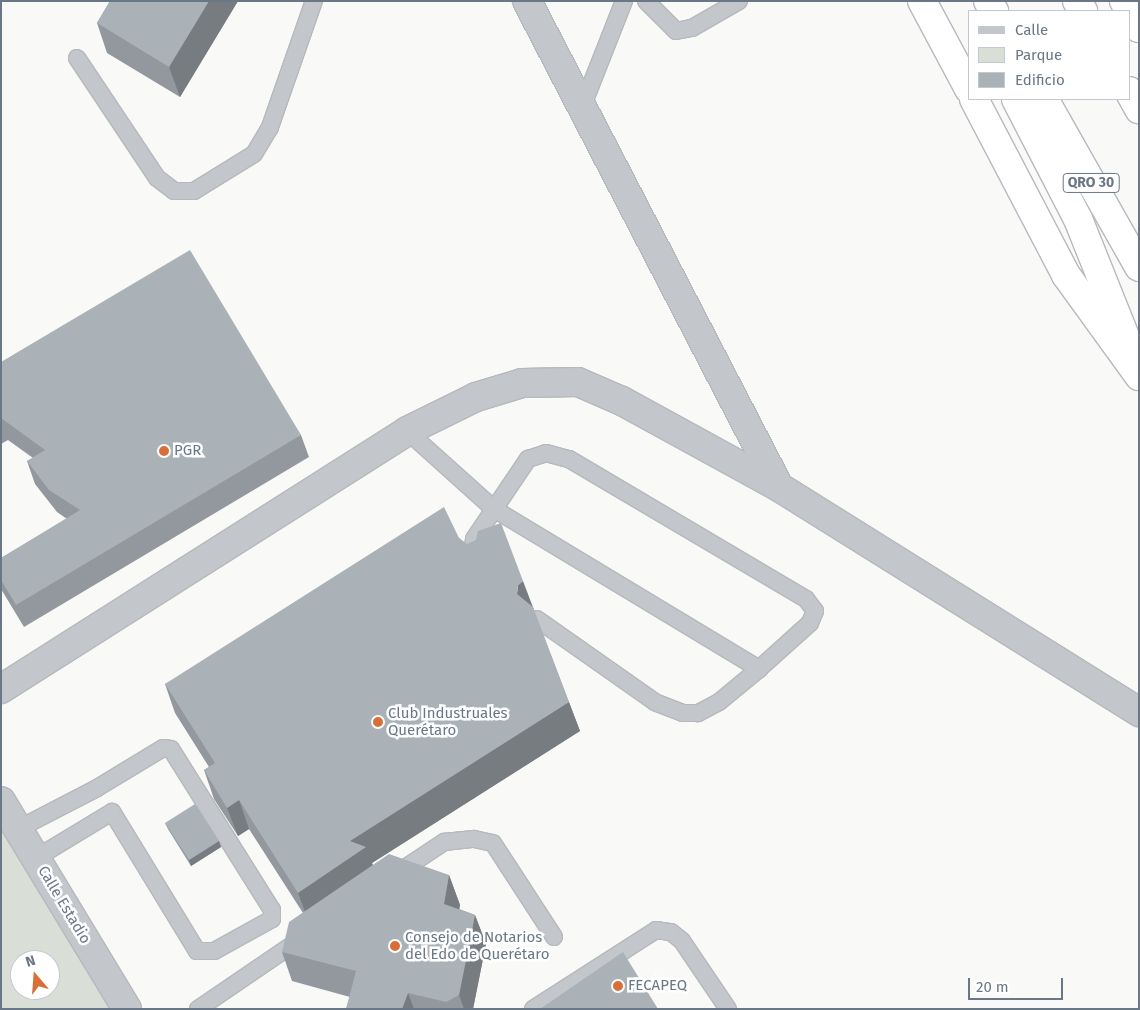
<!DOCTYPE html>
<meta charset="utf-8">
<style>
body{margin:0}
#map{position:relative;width:1140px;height:1010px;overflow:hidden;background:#f9f9f7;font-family:"Fira Sans",sans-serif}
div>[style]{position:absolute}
.green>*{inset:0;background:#d9ded7}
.roads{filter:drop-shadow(1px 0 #b6b9bd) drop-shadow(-1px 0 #b6b9bd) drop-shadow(0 1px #b6b9bd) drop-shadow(0 -1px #b6b9bd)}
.lane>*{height:16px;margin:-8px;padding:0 8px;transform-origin:8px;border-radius:8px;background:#c3c6ca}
.street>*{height:28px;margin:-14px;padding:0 14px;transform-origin:14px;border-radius:14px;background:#c3c6ca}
.highway>*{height:28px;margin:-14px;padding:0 14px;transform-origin:14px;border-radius:14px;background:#fff}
.wall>*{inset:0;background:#92989d}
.shaded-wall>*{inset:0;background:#777c80}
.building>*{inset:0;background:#aab1b7}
.dots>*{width:14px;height:14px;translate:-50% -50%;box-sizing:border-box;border:2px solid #fff;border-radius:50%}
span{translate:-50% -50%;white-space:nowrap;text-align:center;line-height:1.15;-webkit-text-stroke:5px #fff;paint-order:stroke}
.shield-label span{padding:1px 4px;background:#fff;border:1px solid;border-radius:4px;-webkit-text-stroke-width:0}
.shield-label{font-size:14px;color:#6a7786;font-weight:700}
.poi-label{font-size:15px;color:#6a7786}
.left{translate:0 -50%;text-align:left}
.street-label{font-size:15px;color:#6a7786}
.frame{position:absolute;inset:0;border:2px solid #6a7786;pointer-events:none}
.legend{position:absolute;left:968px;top:10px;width:162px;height:90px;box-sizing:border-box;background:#fff;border:1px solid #c3c9cf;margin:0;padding:6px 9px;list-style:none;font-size:15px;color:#6a7786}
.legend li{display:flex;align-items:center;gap:10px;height:25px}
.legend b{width:25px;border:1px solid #c3c9cf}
.north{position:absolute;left:10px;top:950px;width:50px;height:50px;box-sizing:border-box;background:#fff;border:1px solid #c3c9cf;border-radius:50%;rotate:342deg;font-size:14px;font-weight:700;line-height:20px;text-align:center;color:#6a7786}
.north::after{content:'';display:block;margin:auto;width:18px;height:22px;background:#d86e38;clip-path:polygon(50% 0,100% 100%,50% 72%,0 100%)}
.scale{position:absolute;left:968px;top:978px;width:95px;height:22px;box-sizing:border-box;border:2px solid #6a7786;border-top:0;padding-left:6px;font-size:15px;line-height:18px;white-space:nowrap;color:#6a7786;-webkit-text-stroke:4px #fff;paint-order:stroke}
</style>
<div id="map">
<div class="green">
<div style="clip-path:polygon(evenodd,1px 815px,118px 1009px,1px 1009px,1px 815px,20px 960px,50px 960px,50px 990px,20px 990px,20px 960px)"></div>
</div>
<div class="roads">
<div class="lane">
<div style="left:646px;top:1px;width:42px;rotate:45deg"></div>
<div style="left:676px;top:31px;width:16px;rotate:-11deg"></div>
<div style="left:692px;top:28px;width:54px;rotate:-29.9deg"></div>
<div style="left:77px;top:58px;width:144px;rotate:56.3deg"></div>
<div style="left:157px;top:178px;width:21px;rotate:37deg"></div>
<div style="left:174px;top:191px;width:20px"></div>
<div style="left:194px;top:191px;width:70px;rotate:-31.7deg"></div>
<div style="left:254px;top:154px;width:31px;rotate:-59deg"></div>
<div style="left:270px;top:127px;width:133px;rotate:-70.8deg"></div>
<div style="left:583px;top:105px;width:112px;rotate:-68.5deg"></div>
<div style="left:407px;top:431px;width:117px;rotate:41.9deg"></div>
<div style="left:494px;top:509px;width:310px;rotate:31.1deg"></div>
<div style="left:478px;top:561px;width:12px;rotate:-114deg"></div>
<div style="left:473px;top:550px;width:11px;rotate:-85deg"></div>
<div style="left:474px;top:539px;width:97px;rotate:-56deg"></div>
<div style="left:528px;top:459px;width:19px;rotate:-18deg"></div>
<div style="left:546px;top:453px;width:24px;rotate:15deg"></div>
<div style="left:569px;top:459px;width:275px;rotate:30.6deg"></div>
<div style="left:806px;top:599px;width:15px;rotate:53deg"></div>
<div style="left:815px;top:611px;width:13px;rotate:113deg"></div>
<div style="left:810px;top:623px;width:69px;rotate:138deg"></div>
<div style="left:759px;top:669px;width:52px;rotate:140.5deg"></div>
<div style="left:719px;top:702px;width:24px;rotate:152deg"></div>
<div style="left:698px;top:713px;width:15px;rotate:180deg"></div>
<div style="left:683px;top:713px;width:30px;rotate:-159deg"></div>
<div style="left:655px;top:702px;width:144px;rotate:-144.9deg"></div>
<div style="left:18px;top:829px;width:89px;rotate:-27.4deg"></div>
<div style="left:97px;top:788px;width:77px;rotate:-31.2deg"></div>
<div style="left:163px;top:748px;width:8px;rotate:7deg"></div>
<div style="left:171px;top:749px;width:190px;rotate:57.9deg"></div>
<div style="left:272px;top:910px;width:9px;rotate:90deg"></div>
<div style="left:272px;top:919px;width:66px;rotate:151.1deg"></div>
<div style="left:214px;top:951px;width:17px;rotate:180deg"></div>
<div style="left:197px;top:951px;width:163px;rotate:-121.4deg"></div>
<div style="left:112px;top:812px;width:89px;rotate:148.8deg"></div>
<div style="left:396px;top:874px;width:58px;rotate:-33.7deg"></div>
<div style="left:444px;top:842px;width:30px;rotate:-6deg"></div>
<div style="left:474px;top:839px;width:19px;rotate:12deg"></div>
<div style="left:493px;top:843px;width:112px;rotate:57deg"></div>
<div style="left:198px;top:1009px;width:122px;rotate:-34.3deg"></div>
<div style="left:533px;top:1009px;width:146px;rotate:-32.7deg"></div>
<div style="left:656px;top:930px;width:15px;rotate:8deg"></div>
<div style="left:671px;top:932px;width:14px;rotate:39deg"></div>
<div style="left:682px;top:941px;width:82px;rotate:55.9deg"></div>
</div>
<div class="street">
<div style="left:527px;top:1px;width:547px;rotate:62.59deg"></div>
<div style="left:1px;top:689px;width:481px;rotate:-32.4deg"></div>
<div style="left:407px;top:431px;width:77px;rotate:-26.2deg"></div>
<div style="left:476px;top:397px;width:48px;rotate:-16.9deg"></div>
<div style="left:522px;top:383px;width:56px;rotate:-1deg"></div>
<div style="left:578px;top:382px;width:48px;rotate:23.4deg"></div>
<div style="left:622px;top:401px;width:179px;rotate:28.7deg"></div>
<div style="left:779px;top:487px;width:425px;rotate:32deg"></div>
<div style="left:1px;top:801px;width:243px;rotate:58.8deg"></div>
</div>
<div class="highway">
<div style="left:922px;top:1px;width:100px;rotate:61.9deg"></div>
<div style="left:988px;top:1px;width:12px;rotate:59deg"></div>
<div style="left:1077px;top:1px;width:12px;rotate:59deg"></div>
<div style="left:1124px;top:1px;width:31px;rotate:61deg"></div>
<div style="left:1129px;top:91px;width:21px;rotate:61deg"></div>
<div style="left:974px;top:99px;width:199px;rotate:62.4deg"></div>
<div style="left:1066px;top:275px;width:125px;rotate:54.1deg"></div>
<div style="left:1016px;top:99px;width:135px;rotate:62.7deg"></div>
<div style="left:1078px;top:219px;width:140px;rotate:68.2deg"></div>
<div style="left:1044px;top:99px;width:193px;rotate:60.5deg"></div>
</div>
</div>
<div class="wall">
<div style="clip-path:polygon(110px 1px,238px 1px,180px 97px,107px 53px,97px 23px)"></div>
<div style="clip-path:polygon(1px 362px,301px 435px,309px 457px,24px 627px,1px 589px,1px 558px,67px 519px,57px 512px,35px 484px,27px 461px,33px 458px,8px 440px,1px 444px)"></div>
<div style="clip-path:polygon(459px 538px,532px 606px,580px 731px,372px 863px,373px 865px,449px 875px,460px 905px,459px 909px,475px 915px,486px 944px,473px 1009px,346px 1009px,350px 997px,292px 981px,282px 952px,303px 913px,249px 829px,238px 836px,214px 799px,204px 770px,209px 767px,175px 713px,165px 684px)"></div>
<div style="clip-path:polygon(165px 823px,219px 841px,221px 847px,191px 866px,168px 829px)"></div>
</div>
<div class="shaded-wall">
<div style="clip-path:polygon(209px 1px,238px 1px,180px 97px,169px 67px)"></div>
<div style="clip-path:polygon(523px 581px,534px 610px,517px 594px,518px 585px)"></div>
<div style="clip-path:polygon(569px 702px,580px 731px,372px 863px,376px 876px,309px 922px,298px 893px,350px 841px)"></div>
<div style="clip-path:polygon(239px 800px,249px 829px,238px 836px,227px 808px)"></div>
<div style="clip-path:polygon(219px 841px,221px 847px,191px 866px,189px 860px)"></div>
<div style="clip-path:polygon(449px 875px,460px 905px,455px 934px,444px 904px)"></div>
<div style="clip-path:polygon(475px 915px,486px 944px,473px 1009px,464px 1009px,459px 995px)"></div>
<div style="clip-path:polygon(408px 993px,414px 1009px,402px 1009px)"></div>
</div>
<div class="building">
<div style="clip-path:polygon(110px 1px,209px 1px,169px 67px,97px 23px)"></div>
<div style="clip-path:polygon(190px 250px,301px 435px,16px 605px,1px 580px,1px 558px,80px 510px,49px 490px,27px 461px,45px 450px,1px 418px,1px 362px)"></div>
<div style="clip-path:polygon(444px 507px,459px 538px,467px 544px,476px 540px,478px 531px,501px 523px,523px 581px,518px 585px,517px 594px,533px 607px,569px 702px,350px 841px,366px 847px,298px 893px,239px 800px,227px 808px,204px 770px,215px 763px,165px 684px)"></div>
<div style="clip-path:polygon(195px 804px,219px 841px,189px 860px,165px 823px)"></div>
<div style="clip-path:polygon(389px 854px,449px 875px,444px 904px,475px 915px,459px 995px,446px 1002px,408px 993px,402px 1009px,346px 1009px,356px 971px,282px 952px,289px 922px)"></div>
<div style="clip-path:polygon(623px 952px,658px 1009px,540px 1009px)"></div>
</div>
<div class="dots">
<div style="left:164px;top:451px;background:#d86e38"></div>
<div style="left:378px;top:722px;background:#d86e38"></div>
<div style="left:395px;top:946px;background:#d86e38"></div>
<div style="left:618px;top:986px;background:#d86e38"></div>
</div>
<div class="shield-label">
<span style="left:1091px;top:183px">QRO 30</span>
</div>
<div class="poi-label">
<span class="left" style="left:174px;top:451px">PGR</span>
<span class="left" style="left:388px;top:722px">Club Industruales<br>Querétaro</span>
<span class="left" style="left:405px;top:946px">Consejo de Notarios<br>del Edo de Querétaro</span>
<span class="left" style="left:628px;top:986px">FECAPEQ</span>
</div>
<div class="street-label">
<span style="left:64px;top:905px;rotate:59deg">Calle Estadio</span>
</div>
<div class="frame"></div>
<ul class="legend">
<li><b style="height:6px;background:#c3c6ca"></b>Calle</li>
<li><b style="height:14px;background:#d9ded7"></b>Parque</li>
<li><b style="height:14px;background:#aab1b7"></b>Edificio</li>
</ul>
<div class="north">N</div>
<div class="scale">20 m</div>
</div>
